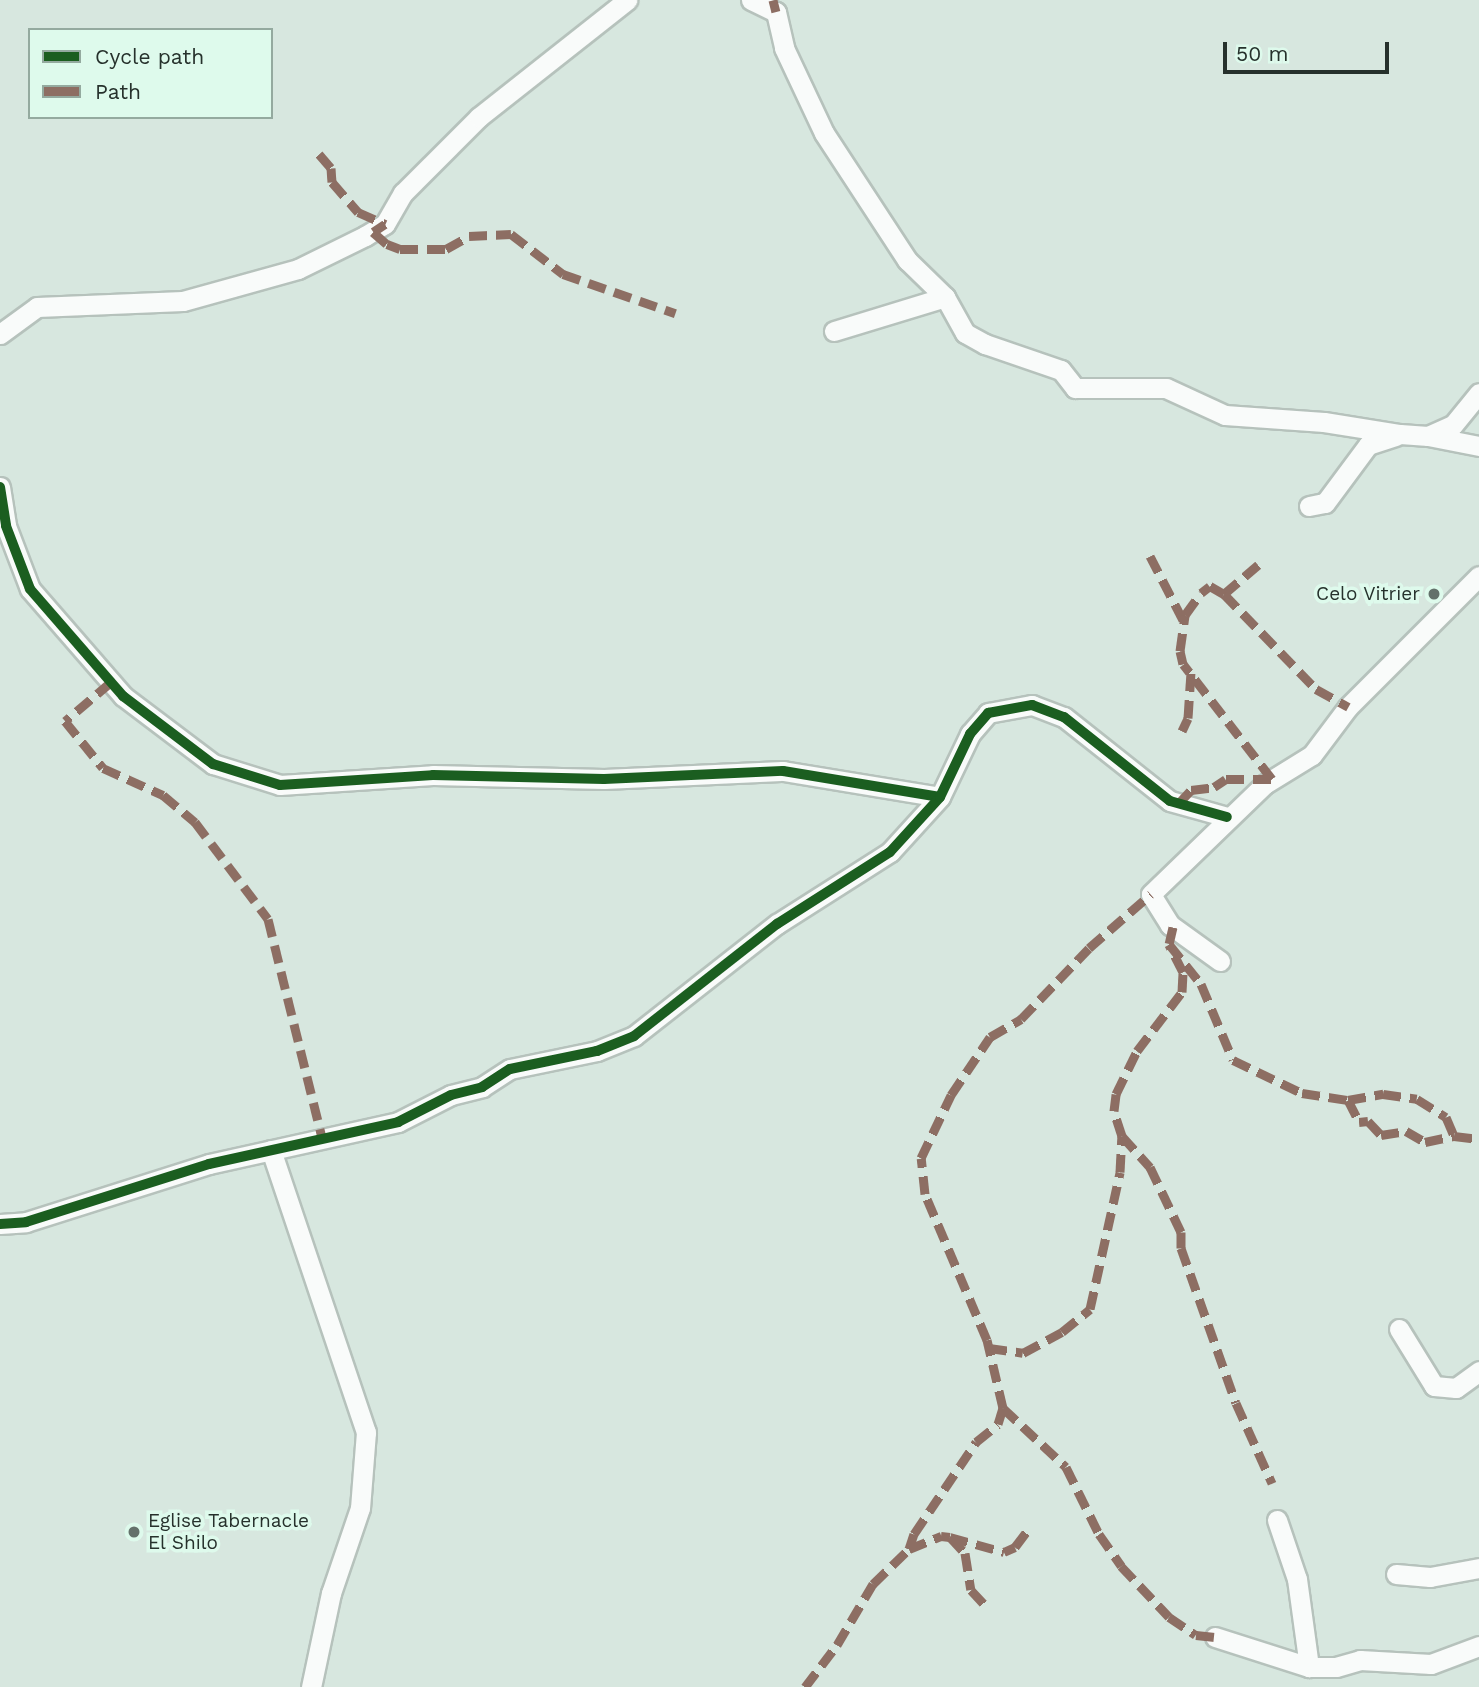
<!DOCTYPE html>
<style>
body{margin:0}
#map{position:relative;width:1479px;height:1687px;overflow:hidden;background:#d7e7df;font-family:"Work Sans",sans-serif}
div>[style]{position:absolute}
.roads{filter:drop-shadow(2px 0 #b6c2bc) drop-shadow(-2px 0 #b6c2bc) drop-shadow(0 2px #b6c2bc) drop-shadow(0 -2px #b6c2bc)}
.minor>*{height:19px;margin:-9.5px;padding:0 9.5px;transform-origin:9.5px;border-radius:9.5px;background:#f9fbfa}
.quiet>*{height:9px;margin-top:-4.5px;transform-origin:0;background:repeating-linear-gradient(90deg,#8d6e63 0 18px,transparent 0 27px)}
.cycleway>*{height:10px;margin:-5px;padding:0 5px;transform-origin:5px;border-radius:5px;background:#1b5e20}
.dots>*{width:19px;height:19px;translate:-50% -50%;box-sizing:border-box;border:4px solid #defaec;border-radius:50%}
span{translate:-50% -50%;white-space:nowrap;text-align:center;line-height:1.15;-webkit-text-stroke:7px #defaec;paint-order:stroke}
.poi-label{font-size:19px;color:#26312c}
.right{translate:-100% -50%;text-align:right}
.left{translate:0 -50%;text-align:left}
.legend{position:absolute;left:28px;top:28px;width:245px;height:91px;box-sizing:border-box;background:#defaec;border:2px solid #94aa9f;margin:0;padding:9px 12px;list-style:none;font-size:21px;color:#26312c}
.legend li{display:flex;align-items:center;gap:14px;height:35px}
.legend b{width:35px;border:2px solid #94aa9f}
.scale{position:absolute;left:1223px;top:42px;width:166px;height:32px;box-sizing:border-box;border:4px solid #26312c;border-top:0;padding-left:9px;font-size:21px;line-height:24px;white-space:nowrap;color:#26312c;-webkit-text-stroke:5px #defaec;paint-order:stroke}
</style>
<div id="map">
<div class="roads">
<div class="minor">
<div style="left:751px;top:0;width:28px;rotate:26deg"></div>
<div style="left:776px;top:12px;width:37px;rotate:77deg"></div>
<div style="left:784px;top:48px;width:94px;rotate:64.8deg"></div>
<div style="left:824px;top:133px;width:152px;rotate:56.8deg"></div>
<div style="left:907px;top:260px;width:53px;rotate:44.2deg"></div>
<div style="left:945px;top:297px;width:41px;rotate:60.9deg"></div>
<div style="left:965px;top:333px;width:23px;rotate:29deg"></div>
<div style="left:985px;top:344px;width:80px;rotate:18.9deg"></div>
<div style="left:1061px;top:370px;width:23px;rotate:52deg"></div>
<div style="left:1075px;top:388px;width:91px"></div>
<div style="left:1166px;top:388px;width:65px;rotate:24.6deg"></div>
<div style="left:1225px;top:415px;width:99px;rotate:4deg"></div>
<div style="left:1324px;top:422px;width:77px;rotate:9deg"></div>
<div style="left:1400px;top:434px;width:28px;rotate:4deg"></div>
<div style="left:1428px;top:436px;width:27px;rotate:-24deg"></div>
<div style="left:1453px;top:425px;width:41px;rotate:-50.9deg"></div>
<div style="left:834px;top:331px;width:116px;rotate:-17deg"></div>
<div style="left:0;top:334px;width:46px;rotate:-36.1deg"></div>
<div style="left:37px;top:307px;width:146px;rotate:-2.4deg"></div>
<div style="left:183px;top:301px;width:119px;rotate:-15.5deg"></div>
<div style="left:298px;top:269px;width:75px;rotate:-26.2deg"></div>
<div style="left:365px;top:236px;width:23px;rotate:-31deg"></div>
<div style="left:385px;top:224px;width:36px;rotate:-60deg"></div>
<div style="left:403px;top:193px;width:107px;rotate:-45deg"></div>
<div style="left:479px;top:117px;width:189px;rotate:-38.3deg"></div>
<div style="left:1428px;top:436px;width:52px;rotate:11.1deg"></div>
<div style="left:0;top:487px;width:39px;rotate:81deg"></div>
<div style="left:6px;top:526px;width:67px;rotate:69.1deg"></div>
<div style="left:30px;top:589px;width:142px;rotate:49deg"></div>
<div style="left:123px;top:696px;width:113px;rotate:37.1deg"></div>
<div style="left:213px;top:764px;width:70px;rotate:17.4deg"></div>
<div style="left:280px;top:785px;width:153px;rotate:-3.7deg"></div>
<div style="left:433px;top:775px;width:171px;rotate:1.3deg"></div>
<div style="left:604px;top:779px;width:179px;rotate:-2.6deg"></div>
<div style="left:783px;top:771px;width:159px;rotate:9.4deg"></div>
<div style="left:1309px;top:506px;width:16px;rotate:-11deg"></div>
<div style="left:1325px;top:503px;width:72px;rotate:-53.4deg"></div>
<div style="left:1368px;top:445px;width:29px;rotate:-18deg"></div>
<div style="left:1220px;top:961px;width:62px;rotate:-144.2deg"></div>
<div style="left:1170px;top:925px;width:36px;rotate:-122deg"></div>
<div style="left:1151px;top:894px;width:158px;rotate:-44deg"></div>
<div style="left:1265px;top:784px;width:55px;rotate:-31.7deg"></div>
<div style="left:1312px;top:755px;width:60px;rotate:-53.1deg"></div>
<div style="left:1348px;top:707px;width:185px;rotate:-45deg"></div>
<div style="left:271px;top:1150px;width:298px;rotate:71.4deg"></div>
<div style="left:366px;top:1432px;width:76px;rotate:94.5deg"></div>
<div style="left:360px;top:1508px;width:90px;rotate:108.8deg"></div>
<div style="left:331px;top:1593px;width:96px;rotate:102deg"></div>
<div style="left:0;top:1224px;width:26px;rotate:-4deg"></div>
<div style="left:26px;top:1222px;width:192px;rotate:-17.6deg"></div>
<div style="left:209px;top:1164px;width:194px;rotate:-12.5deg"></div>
<div style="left:398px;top:1122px;width:59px;rotate:-27deg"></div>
<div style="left:451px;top:1095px;width:32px;rotate:-14deg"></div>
<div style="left:482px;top:1087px;width:33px;rotate:-33deg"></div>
<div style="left:510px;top:1069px;width:89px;rotate:-11.7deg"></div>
<div style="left:597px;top:1051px;width:40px;rotate:-22deg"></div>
<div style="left:634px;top:1036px;width:182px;rotate:-38.1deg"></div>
<div style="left:777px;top:924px;width:134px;rotate:-32.5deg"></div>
<div style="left:890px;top:852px;width:74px;rotate:-47.7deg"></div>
<div style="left:940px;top:797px;width:70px;rotate:-64.5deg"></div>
<div style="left:970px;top:734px;width:28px;rotate:-49deg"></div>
<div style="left:988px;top:713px;width:45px;rotate:-10.3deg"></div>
<div style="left:1032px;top:705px;width:34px;rotate:21deg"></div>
<div style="left:1064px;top:717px;width:135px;rotate:38.4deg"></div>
<div style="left:1170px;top:801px;width:59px;rotate:15.7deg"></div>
<div style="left:1399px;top:1329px;width:67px;rotate:58.4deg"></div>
<div style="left:1434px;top:1386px;width:22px;rotate:5deg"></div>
<div style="left:1456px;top:1388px;width:29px;rotate:-36deg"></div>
<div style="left:1277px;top:1520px;width:62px;rotate:71.3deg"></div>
<div style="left:1297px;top:1579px;width:89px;rotate:82.2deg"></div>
<div style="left:1396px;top:1574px;width:34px;rotate:5deg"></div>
<div style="left:1430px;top:1577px;width:50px;rotate:-10.4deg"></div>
<div style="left:1215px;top:1637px;width:99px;rotate:17.7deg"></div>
<div style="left:1309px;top:1667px;width:27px"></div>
<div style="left:1336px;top:1667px;width:25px;rotate:-16deg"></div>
<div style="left:1360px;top:1660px;width:71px;rotate:3.2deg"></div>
<div style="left:1431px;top:1664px;width:51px;rotate:-20.6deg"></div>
</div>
</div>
<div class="quiet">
<div style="left:773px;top:0;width:12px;rotate:76deg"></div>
<div style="left:319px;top:154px;width:18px;rotate:49deg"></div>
<div style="left:331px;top:168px;width:14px;rotate:86deg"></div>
<div style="left:332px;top:182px;width:40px;rotate:49deg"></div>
<div style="left:358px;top:212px;width:30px;rotate:24deg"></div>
<div style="left:385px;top:224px;width:14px;rotate:146deg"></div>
<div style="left:373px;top:232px;width:18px;rotate:41deg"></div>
<div style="left:387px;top:244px;width:14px;rotate:21deg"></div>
<div style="left:400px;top:249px;width:46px"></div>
<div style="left:446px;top:249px;width:26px;rotate:-29deg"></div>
<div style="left:469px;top:236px;width:42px;rotate:-2.7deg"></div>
<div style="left:511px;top:234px;width:66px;rotate:37.6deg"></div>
<div style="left:563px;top:274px;width:119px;rotate:19.2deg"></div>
<div style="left:1150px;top:556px;width:74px;rotate:62.7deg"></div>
<div style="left:1224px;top:594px;width:45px;rotate:-40.5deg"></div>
<div style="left:111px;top:682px;width:60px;rotate:139.7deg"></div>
<div style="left:65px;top:721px;width:60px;rotate:51deg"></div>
<div style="left:103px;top:768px;width:66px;rotate:24.2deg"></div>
<div style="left:163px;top:795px;width:42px;rotate:40.2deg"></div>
<div style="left:195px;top:822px;width:121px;rotate:53deg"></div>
<div style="left:268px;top:919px;width:229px;rotate:76.1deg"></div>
<div style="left:1182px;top:731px;width:14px;rotate:-65deg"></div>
<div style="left:1188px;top:718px;width:47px;rotate:-86.3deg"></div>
<div style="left:1272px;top:779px;width:145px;rotate:-127.7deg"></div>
<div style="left:1183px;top:664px;width:13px;rotate:-103deg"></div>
<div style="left:1180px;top:651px;width:36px;rotate:-82deg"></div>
<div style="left:1185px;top:615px;width:27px;rotate:-54deg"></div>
<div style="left:1201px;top:593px;width:11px;rotate:-38deg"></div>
<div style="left:1210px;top:586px;width:16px;rotate:30deg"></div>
<div style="left:1224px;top:594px;width:132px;rotate:45.9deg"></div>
<div style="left:1316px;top:689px;width:37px;rotate:29deg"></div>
<div style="left:1178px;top:804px;width:19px;rotate:-47deg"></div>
<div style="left:1191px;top:790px;width:23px;rotate:-7deg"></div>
<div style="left:1214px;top:787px;width:14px;rotate:-34deg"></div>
<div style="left:1226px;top:779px;width:46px"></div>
<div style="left:1173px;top:927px;width:17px;rotate:103deg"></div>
<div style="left:1169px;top:944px;width:51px;rotate:51.3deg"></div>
<div style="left:1201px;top:984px;width:82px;rotate:67.2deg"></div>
<div style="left:1233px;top:1060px;width:76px;rotate:25.6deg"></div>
<div style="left:1302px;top:1093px;width:47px;rotate:8.7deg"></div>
<div style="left:1348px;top:1100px;width:25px;rotate:63deg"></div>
<div style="left:1359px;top:1122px;width:9px;rotate:-6deg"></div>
<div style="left:1368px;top:1121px;width:19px;rotate:47deg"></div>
<div style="left:1381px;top:1135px;width:25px;rotate:-9deg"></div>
<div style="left:1406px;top:1131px;width:22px;rotate:30deg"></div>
<div style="left:1425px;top:1142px;width:30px;rotate:-12deg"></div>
<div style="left:1454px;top:1136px;width:25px;rotate:7deg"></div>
<div style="left:1348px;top:1100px;width:36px;rotate:-10deg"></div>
<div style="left:1383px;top:1094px;width:34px;rotate:8deg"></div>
<div style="left:1417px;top:1099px;width:34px;rotate:32deg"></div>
<div style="left:1446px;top:1117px;width:21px;rotate:67deg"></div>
<div style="left:1122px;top:1136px;width:42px;rotate:47.9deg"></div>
<div style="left:1150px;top:1167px;width:72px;rotate:64.5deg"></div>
<div style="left:1181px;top:1232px;width:16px;rotate:90deg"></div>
<div style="left:1181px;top:1248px;width:164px;rotate:70.5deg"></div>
<div style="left:1236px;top:1403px;width:88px;rotate:65.8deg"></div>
<div style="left:989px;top:1348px;width:34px;rotate:8deg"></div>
<div style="left:1023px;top:1353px;width:44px;rotate:-28.3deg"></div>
<div style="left:1062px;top:1332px;width:36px;rotate:-39deg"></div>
<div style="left:1090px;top:1309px;width:140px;rotate:-77.6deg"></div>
<div style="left:1120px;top:1172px;width:36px;rotate:-87deg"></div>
<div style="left:1122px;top:1136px;width:26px;rotate:-108deg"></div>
<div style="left:1114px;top:1111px;width:17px;rotate:-83deg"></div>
<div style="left:1116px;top:1094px;width:48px;rotate:-64deg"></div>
<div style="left:1137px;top:1051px;width:74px;rotate:-52.7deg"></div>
<div style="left:1182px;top:992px;width:20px;rotate:-87deg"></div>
<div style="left:1183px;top:972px;width:31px;rotate:-117deg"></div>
<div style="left:1003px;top:1408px;width:86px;rotate:43.1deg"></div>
<div style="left:1066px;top:1467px;width:75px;rotate:63.8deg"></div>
<div style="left:1099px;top:1534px;width:39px;rotate:55deg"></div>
<div style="left:1121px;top:1566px;width:70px;rotate:46.7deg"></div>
<div style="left:1169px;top:1617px;width:32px;rotate:34deg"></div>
<div style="left:1196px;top:1635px;width:19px;rotate:6deg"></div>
<div style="left:950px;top:1537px;width:56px;rotate:15.5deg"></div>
<div style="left:1004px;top:1552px;width:12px;rotate:-24deg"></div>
<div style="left:1015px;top:1547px;width:21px;rotate:-53deg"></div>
<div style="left:909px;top:1549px;width:35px;rotate:-22deg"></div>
<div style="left:941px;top:1536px;width:9px;rotate:6deg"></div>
<div style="left:950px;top:1537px;width:22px;rotate:47deg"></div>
<div style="left:965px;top:1553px;width:37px;rotate:81deg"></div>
<div style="left:971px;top:1590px;width:23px;rotate:47deg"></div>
<div style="left:805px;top:1687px;width:53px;rotate:-52.7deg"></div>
<div style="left:837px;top:1645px;width:71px;rotate:-59.5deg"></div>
<div style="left:873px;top:1584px;width:50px;rotate:-44.2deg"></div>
<div style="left:909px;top:1549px;width:16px;rotate:-72deg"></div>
<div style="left:914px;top:1534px;width:111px;rotate:-56deg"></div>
<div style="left:976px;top:1442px;width:28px;rotate:-39deg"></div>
<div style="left:998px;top:1424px;width:17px;rotate:-73deg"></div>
<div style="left:1003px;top:1408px;width:70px;rotate:-103.2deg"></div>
<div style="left:987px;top:1340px;width:159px;rotate:-113deg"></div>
<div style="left:925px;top:1194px;width:36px;rotate:-96deg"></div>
<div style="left:921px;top:1158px;width:70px;rotate:-64.5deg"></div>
<div style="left:951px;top:1095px;width:70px;rotate:-56.1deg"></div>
<div style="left:990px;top:1037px;width:36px;rotate:-30deg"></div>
<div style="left:1021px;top:1019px;width:98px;rotate:-46.2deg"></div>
<div style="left:1089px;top:948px;width:82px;rotate:-41.1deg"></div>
</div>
<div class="cycleway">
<div style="left:0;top:487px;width:39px;rotate:81deg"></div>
<div style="left:6px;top:526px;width:67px;rotate:69.1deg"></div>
<div style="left:30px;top:589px;width:142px;rotate:49deg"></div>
<div style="left:123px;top:696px;width:113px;rotate:37.1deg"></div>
<div style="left:213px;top:764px;width:70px;rotate:17.4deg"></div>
<div style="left:280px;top:785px;width:153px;rotate:-3.7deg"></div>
<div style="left:433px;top:775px;width:171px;rotate:1.3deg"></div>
<div style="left:604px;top:779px;width:179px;rotate:-2.6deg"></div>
<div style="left:783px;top:771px;width:159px;rotate:9.4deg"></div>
<div style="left:0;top:1224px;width:26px;rotate:-4deg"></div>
<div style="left:26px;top:1222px;width:192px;rotate:-17.6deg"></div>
<div style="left:209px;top:1164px;width:194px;rotate:-12.5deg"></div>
<div style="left:398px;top:1122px;width:59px;rotate:-27deg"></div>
<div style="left:451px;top:1095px;width:32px;rotate:-14deg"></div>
<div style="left:482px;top:1087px;width:33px;rotate:-33deg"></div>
<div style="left:510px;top:1069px;width:89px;rotate:-11.7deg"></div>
<div style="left:597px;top:1051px;width:40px;rotate:-22deg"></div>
<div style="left:634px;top:1036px;width:182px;rotate:-38.1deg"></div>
<div style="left:777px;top:924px;width:134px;rotate:-32.5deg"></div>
<div style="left:890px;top:852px;width:74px;rotate:-47.7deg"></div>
<div style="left:940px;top:797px;width:70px;rotate:-64.5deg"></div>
<div style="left:970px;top:734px;width:28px;rotate:-49deg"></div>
<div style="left:988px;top:713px;width:45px;rotate:-10.3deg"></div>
<div style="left:1032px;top:705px;width:34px;rotate:21deg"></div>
<div style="left:1064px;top:717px;width:135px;rotate:38.4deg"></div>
<div style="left:1170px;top:801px;width:59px;rotate:15.7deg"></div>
</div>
<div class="dots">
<div style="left:1434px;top:594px;background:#64716b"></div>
<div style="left:134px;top:1532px;background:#64716b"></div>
</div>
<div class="poi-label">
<span class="right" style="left:1420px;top:594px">Celo Vitrier</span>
<span class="left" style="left:148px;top:1532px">Eglise Tabernacle<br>El Shilo</span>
</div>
<ul class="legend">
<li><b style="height:9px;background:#1b5e20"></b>Cycle path</li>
<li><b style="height:9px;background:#8d6e63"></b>Path</li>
</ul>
<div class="scale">50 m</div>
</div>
